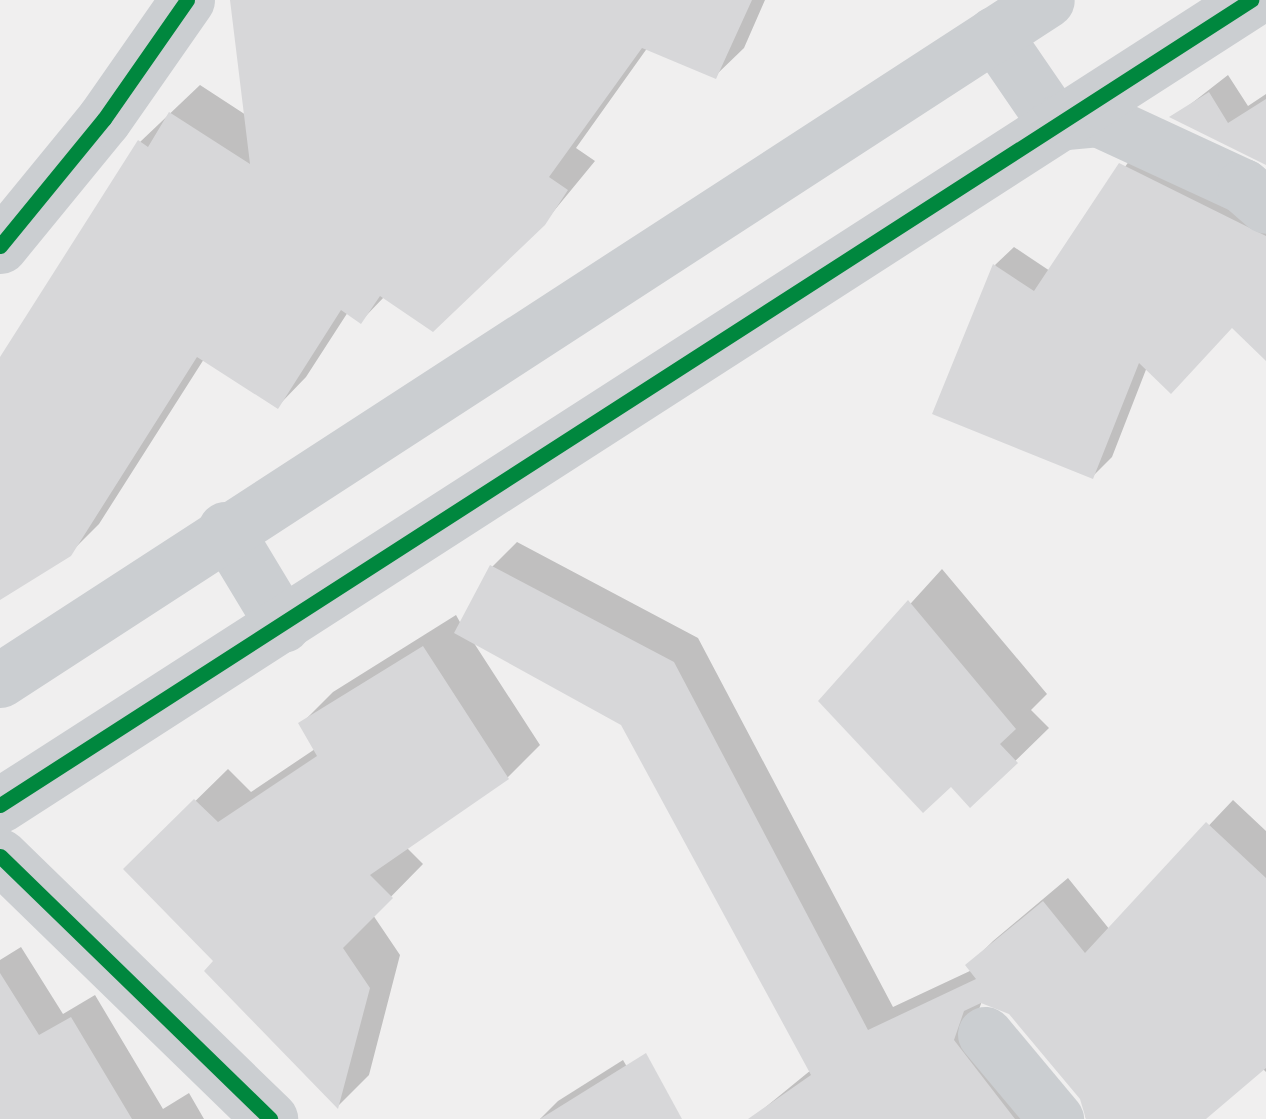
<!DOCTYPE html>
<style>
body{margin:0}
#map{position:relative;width:1266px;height:1119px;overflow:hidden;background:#f0efef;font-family:Rubik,sans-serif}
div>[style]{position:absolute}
.shadow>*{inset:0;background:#0003}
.building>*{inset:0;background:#d7d7d9}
.minor>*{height:55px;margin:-27.5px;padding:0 27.5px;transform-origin:27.5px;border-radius:27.5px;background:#cbced1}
.cycleway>*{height:15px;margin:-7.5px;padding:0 7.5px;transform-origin:7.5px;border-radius:7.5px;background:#00873e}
span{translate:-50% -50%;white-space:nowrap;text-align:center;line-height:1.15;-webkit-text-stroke:10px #fff;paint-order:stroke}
</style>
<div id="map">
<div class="shadow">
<div style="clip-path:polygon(236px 0,765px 0,744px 48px,715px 76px,648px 47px,576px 148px,595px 161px,544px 223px,385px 296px,361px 321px,348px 312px,306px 377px,278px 406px,204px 359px,99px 524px,69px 554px,0 597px,0 362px,140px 142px,200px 85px,246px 115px)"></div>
<div style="clip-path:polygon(1228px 75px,1248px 106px,1266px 94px,1266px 162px,1174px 117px)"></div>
<div style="clip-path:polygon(1140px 146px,1266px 209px,1266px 357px,1233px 325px,1147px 367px,1112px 457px,1093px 476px,995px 265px,1014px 247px,1050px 271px)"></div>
<div style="clip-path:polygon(517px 542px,698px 638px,893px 1007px,972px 970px,969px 965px,993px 941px,1068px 878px,1110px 930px,1233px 800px,1266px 831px,1266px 1072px,1262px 1068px,1202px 1119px,1086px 1119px,1082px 1098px,1010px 1012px,982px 1001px,978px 1012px,1068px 1119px,751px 1119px,811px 1070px,622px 724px,472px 640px,540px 745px,508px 777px,406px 847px,423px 864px,373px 915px,400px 955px,369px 1075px,338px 1106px,217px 961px,126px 869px,228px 769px,251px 792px,315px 749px,301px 724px,333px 692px,456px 615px,461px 624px,492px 567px)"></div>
<div style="clip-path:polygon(942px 569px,1047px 694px,1031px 710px,1049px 728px,971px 804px,951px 783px,822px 701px)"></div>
<div style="clip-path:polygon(21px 947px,63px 1014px,95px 995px,163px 1109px,189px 1093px,204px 1119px,0 1119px,0 960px)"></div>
<div style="clip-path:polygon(623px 1060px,657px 1119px,540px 1119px,558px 1101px)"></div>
</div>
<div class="building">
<div style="clip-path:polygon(230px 0,752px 0,716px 79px,642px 48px,549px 177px,568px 190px,545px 225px,433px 332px,380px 296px,361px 324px,341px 310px,278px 409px,197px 357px,71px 556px,0 600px,0 357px,138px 140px,148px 147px,169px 112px,250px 164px)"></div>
<div style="clip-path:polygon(1209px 92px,1228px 123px,1266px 99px,1266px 165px,1169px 117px)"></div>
<div style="clip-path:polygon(1119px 163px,1266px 236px,1266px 361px,1232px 328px,1171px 394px,1139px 363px,1093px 479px,932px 414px,993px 264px,1034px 291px)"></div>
<div style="clip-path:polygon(490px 565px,674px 662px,868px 1030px,976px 979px,965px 965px,1043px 901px,1085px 953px,1206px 822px,1266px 878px,1266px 1068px,1206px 1119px,1086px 1119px,1080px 1099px,1009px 1014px,981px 1003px,964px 1011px,954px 1040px,1015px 1119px,748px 1119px,811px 1075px,621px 725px,454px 633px)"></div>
<div style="clip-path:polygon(908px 600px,1016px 729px,1000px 744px,1018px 763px,970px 808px,951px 787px,923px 813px,818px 701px)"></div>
<div style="clip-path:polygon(423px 646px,509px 779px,370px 875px,393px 898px,343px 948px,370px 988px,338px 1109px,204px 971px,213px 961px,123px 869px,194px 799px,218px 822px,317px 756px,298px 723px)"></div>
<div style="clip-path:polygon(0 973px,39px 1035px,71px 1017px,132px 1119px,0 1119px)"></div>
<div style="clip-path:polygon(646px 1053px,682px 1119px,540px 1119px)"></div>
</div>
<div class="minor">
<div style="left:994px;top:34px;width:108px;rotate:55.6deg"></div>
<div style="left:1055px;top:123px;width:43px;rotate:-5.3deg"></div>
<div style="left:1098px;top:119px;width:160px;rotate:24.8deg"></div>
<div style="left:1243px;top:186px;width:30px;rotate:41deg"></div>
<div style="left:0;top:246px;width:164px;rotate:-50.7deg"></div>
<div style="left:104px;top:119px;width:145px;rotate:-55.1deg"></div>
<div style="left:225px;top:529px;width:112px;rotate:58.9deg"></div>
<div style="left:0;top:680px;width:1248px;rotate:-33deg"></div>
<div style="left:0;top:805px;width:1488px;rotate:-32.76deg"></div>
<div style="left:0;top:856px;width:377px;rotate:44.2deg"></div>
<div style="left:985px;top:1034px;width:111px;rotate:50.1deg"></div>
</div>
<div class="cycleway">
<div style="left:0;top:246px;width:164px;rotate:-50.7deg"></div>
<div style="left:104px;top:119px;width:145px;rotate:-55.1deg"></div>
<div style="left:0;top:805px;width:1488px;rotate:-32.76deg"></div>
<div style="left:0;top:856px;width:377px;rotate:44.2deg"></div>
</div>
</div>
